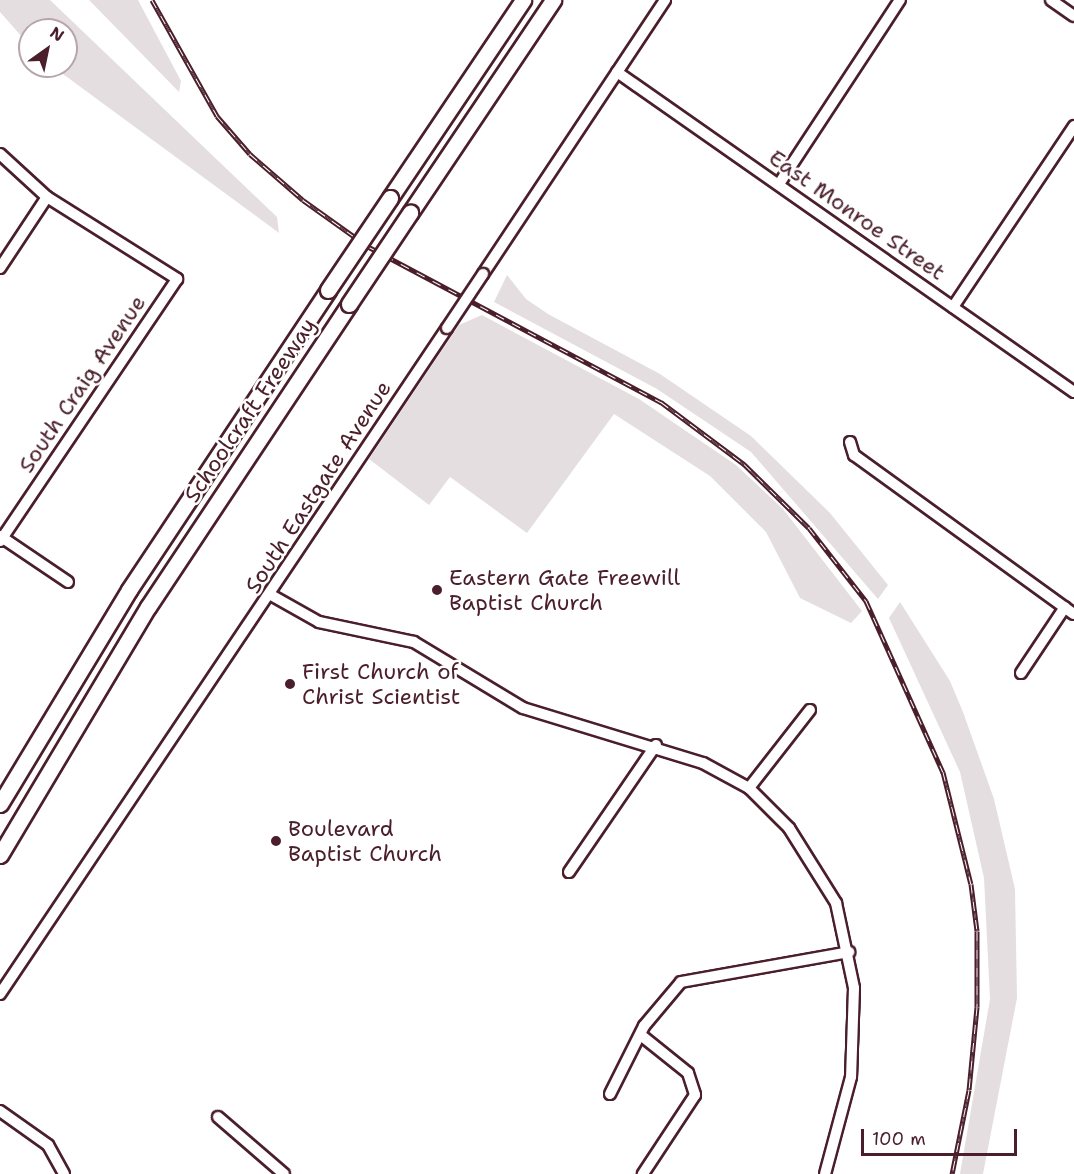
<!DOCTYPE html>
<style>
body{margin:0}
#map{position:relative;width:1074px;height:1174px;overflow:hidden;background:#fff;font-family:"Shantell Sans",sans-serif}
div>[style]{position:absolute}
.green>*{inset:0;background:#e5dee0}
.roads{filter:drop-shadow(2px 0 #4a1f2b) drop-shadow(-2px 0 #4a1f2b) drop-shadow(0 2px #4a1f2b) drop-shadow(0 -2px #4a1f2b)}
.minor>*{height:10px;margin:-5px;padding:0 5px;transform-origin:5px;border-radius:5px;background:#fff}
.highway>*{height:15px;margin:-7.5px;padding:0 7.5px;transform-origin:7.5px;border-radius:7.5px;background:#fff}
.rail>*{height:5px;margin-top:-2.5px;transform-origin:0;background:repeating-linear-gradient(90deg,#fff 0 9px,#4a1f2b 0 18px);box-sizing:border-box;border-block:2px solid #4a1f2b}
.bridges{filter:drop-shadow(2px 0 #4a1f2b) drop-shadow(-2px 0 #4a1f2b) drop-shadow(0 2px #4a1f2b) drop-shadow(0 -2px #4a1f2b)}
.minor-bridge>*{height:10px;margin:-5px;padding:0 5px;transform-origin:5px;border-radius:5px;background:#fff}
.highway-bridge>*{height:15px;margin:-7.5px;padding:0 7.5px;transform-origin:7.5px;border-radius:7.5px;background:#fff}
.dots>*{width:16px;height:16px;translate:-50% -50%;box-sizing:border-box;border:3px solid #fff;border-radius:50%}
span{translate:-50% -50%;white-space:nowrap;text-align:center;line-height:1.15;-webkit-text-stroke:5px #fff;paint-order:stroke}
.street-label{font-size:22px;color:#4a1f2b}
.poi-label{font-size:22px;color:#4a1f2b}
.left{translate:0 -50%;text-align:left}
.north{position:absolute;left:18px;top:18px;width:60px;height:60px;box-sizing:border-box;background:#fff;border:2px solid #b7a5aa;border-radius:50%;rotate:33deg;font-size:16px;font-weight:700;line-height:24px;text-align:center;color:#4a1f2b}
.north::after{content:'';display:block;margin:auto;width:21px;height:27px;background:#4a1f2b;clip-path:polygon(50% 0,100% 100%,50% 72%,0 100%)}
.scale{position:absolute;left:861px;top:1129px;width:156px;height:27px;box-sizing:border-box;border:3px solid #4a1f2b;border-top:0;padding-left:8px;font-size:18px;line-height:21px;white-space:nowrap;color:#4a1f2b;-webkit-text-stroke:4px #fff;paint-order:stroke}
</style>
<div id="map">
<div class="green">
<div style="clip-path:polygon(0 0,50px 0,277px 217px,279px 233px,52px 66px,66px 66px,66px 30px,30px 30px,30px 46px,0 12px)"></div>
<div style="clip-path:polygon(89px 0,138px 0,181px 81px,179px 92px)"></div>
<div style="clip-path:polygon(507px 275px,526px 299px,548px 314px,660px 374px,751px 436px,830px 513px,888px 585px,878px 599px,751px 452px,657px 389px,494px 302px)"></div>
<div style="clip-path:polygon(482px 315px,639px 399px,736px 465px,783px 509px,862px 611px,851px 623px,800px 598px,766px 532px,710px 476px,614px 414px,527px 533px,450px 477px,429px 505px,369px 459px,459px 325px)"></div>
<div style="clip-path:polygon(900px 602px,950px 681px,963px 712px,994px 799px,1015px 889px,1017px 998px,983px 1174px,960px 1174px,990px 999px,984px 878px,960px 772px,889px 618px)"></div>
</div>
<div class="roads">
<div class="minor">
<div style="left:1051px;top:0;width:28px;rotate:35deg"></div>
<div style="left:617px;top:72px;width:558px;rotate:35deg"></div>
<div style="left:0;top:154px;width:64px;rotate:42.5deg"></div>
<div style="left:47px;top:197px;width:154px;rotate:32.2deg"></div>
<div style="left:177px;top:279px;width:316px;rotate:124deg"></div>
<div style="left:779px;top:184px;width:220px;rotate:-56.7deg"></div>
<div style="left:0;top:268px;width:85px;rotate:-56.5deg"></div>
<div style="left:483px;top:274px;width:329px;rotate:-56.4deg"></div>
<div style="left:953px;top:307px;width:218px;rotate:-56.2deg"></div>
<div style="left:850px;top:442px;width:14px;rotate:73deg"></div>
<div style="left:854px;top:455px;width:271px;rotate:35.9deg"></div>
<div style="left:0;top:536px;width:82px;rotate:34.1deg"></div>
<div style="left:271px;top:595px;width:55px;rotate:29.4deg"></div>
<div style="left:319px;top:622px;width:97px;rotate:11.9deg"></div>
<div style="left:414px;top:642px;width:127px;rotate:31.2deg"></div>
<div style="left:523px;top:708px;width:188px;rotate:17deg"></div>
<div style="left:703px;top:763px;width:52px;rotate:28.5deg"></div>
<div style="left:749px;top:788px;width:57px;rotate:45deg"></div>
<div style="left:789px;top:828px;width:89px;rotate:57.9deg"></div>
<div style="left:836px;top:903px;width:87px;rotate:78deg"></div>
<div style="left:854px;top:988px;width:89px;rotate:91.9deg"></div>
<div style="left:851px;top:1077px;width:100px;rotate:105deg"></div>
<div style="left:1021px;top:673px;width:79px;rotate:-56.3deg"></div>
<div style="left:749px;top:788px;width:99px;rotate:-52deg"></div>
<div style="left:569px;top:872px;width:154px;rotate:-55.6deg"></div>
<div style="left:0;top:994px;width:802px;rotate:-56.13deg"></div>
<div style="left:642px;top:1036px;width:59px;rotate:38.8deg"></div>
<div style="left:688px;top:1073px;width:23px;rotate:72deg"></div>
<div style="left:695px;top:1095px;width:95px;rotate:123.4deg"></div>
<div style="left:610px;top:1094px;width:76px;rotate:-63.4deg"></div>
<div style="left:644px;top:1026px;width:57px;rotate:-49.9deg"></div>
<div style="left:681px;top:982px;width:171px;rotate:-10.1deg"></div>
<div style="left:0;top:1111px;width:59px;rotate:35.3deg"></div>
<div style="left:48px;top:1145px;width:33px;rotate:61deg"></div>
<div style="left:218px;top:1117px;width:87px;rotate:40.8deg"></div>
</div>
<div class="highway">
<div style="left:390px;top:198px;width:239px;rotate:-56.1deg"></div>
<div style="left:410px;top:213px;width:257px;rotate:-56.1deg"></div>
<div style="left:0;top:804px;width:250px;rotate:-58.9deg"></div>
<div style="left:129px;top:590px;width:360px;rotate:-56.4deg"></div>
<div style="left:0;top:855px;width:289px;rotate:-59.2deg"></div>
<div style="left:148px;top:607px;width:364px;rotate:-56.4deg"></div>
</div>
</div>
<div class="rail">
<div style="left:152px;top:0;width:133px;rotate:60.7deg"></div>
<div style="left:217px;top:116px;width:50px;rotate:49deg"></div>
<div style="left:250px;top:154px;width:70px;rotate:41deg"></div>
<div style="left:303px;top:200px;width:81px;rotate:35.5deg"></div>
<div style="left:369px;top:247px;width:331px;rotate:28deg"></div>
<div style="left:661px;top:402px;width:104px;rotate:36.8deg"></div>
<div style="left:744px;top:464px;width:91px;rotate:44.6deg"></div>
<div style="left:809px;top:528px;width:93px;rotate:52deg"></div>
<div style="left:866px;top:601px;width:188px;rotate:65.8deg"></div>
<div style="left:943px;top:772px;width:115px;rotate:76deg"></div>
<div style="left:971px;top:884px;width:47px;rotate:82.7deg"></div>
<div style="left:977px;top:931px;width:76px;rotate:90deg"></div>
<div style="left:977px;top:1007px;width:83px;rotate:95.5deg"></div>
<div style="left:969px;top:1090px;width:86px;rotate:101.4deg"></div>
</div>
<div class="bridges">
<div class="minor-bridge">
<div style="left:447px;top:328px;width:65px;rotate:-56.3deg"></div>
</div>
<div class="highway-bridge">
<div style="left:328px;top:290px;width:111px;rotate:-56deg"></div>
<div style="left:349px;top:304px;width:110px;rotate:-56.2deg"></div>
</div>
</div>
<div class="dots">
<div style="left:437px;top:590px;background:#4a1f2b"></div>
<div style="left:290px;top:684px;background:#4a1f2b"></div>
<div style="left:276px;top:841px;background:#4a1f2b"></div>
</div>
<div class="street-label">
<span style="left:857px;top:215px;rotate:35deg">East Monroe Street</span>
<span style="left:82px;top:384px;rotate:-56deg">South Craig Avenue</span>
<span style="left:250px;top:410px;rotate:-56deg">Schoolcraft Freeway</span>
<span style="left:318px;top:487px;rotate:-57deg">South Eastgate Avenue</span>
</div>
<div class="poi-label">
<span class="left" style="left:449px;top:590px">Eastern Gate Freewill<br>Baptist Church</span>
<span class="left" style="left:302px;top:684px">First Church of<br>Christ Scientist</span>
<span class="left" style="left:288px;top:841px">Boulevard<br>Baptist Church</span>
</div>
<div class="north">N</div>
<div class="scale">100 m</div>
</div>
